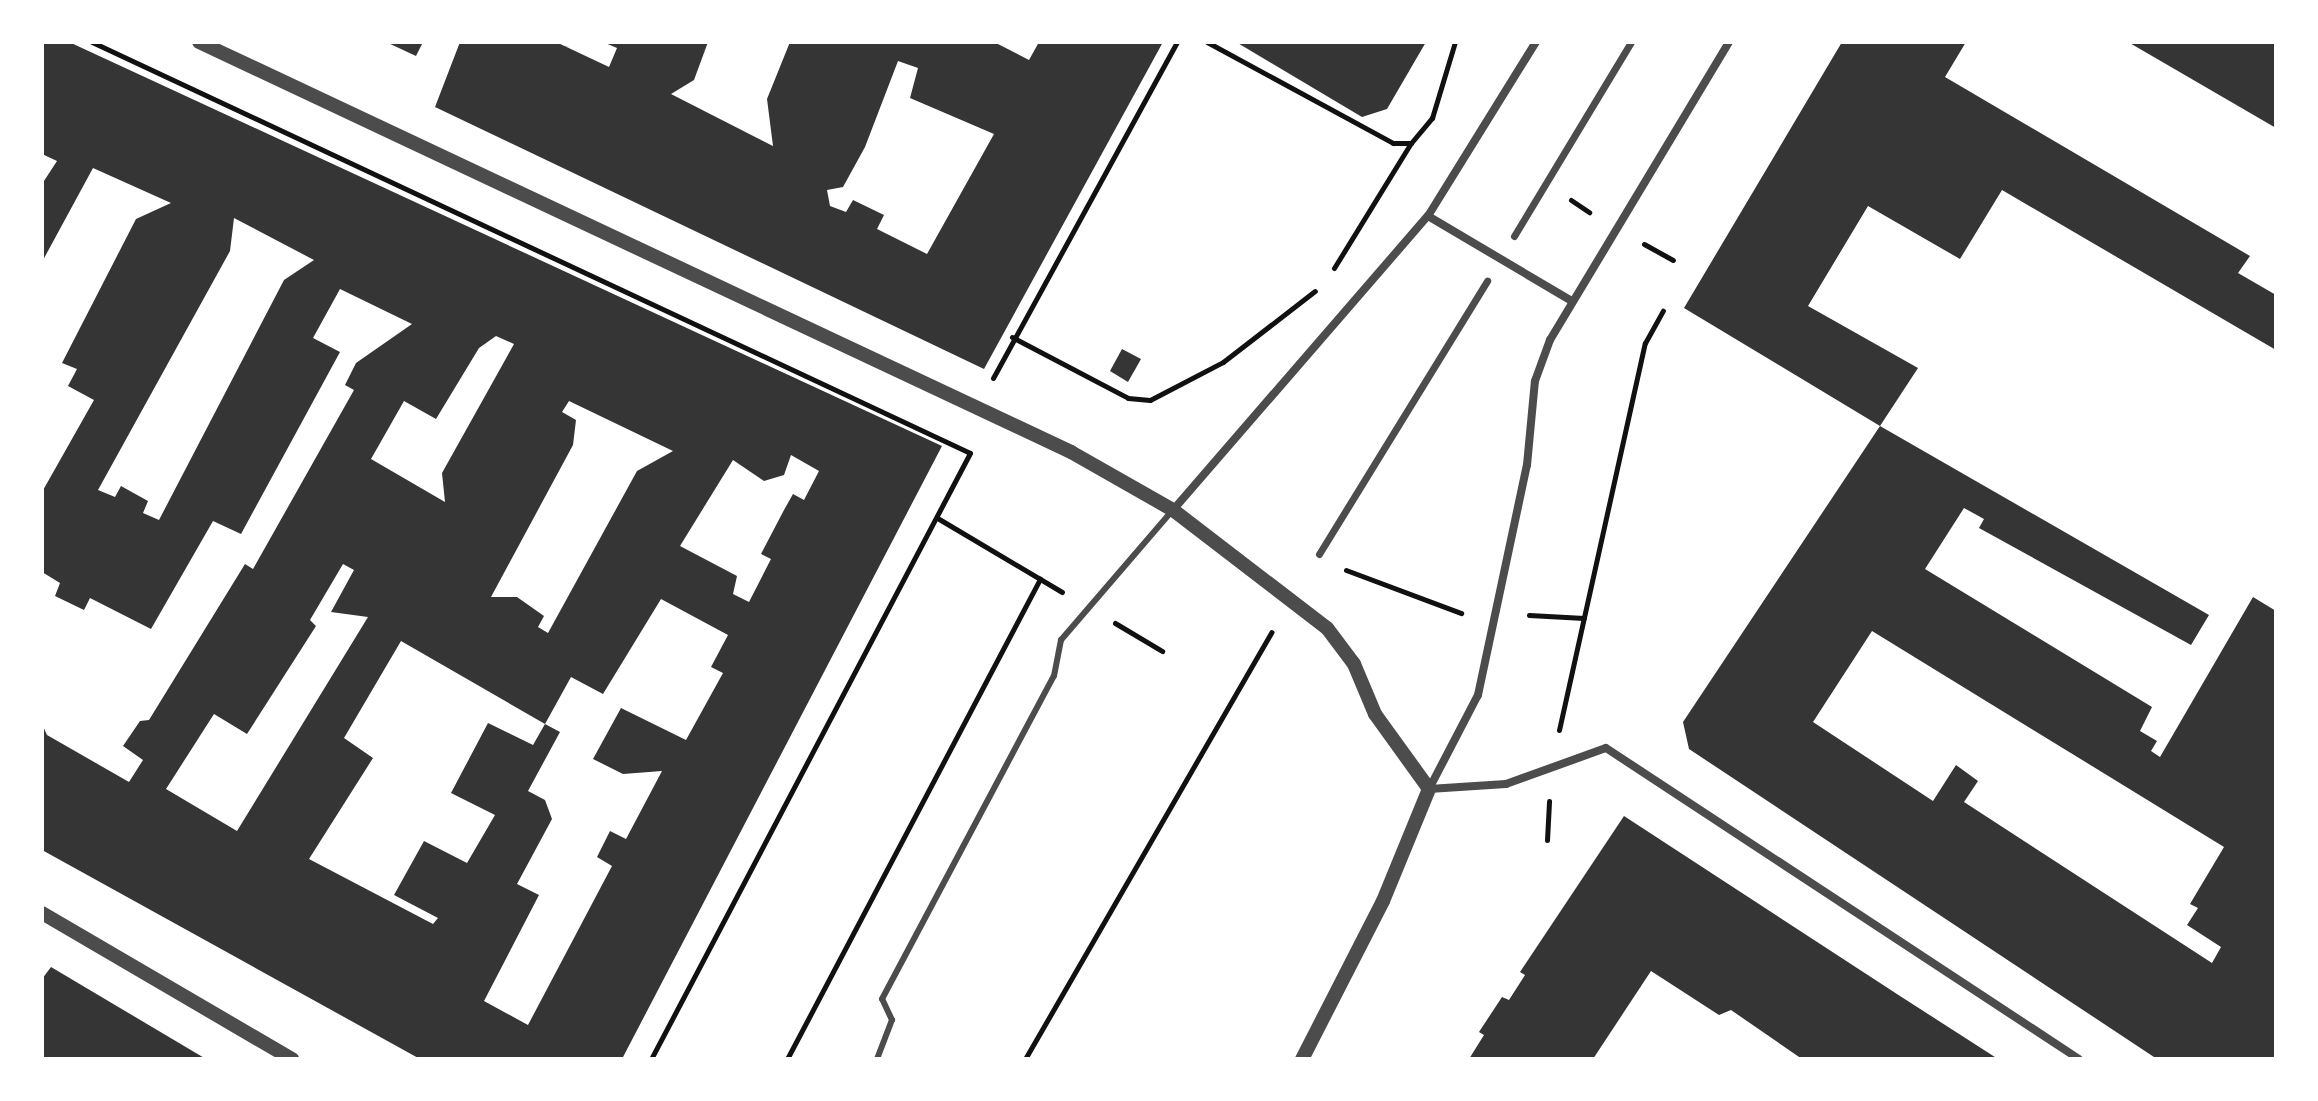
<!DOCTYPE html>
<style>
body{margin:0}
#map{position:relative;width:2318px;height:1101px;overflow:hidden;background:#fff;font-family:Inter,sans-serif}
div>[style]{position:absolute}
.building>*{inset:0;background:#353535}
.path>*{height:5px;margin:-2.5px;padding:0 2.5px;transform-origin:2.5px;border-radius:2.5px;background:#111}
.service>*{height:6px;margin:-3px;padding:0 3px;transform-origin:3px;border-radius:3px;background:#4c4c4c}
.pedestrian>*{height:7px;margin:-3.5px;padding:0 3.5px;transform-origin:3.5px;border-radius:3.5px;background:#4c4c4c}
.minor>*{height:8px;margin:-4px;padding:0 4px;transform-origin:4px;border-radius:4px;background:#4c4c4c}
.tertiary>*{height:14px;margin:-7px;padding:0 7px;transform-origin:7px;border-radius:7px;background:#4c4c4c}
span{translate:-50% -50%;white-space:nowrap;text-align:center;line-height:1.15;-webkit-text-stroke:6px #fff;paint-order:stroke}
.frame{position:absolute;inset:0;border:44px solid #fff;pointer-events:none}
</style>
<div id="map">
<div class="building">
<div style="clip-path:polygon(evenodd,42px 42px,69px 42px,942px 446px,622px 1059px,420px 1059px,42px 850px,42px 724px,47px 735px,129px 782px,143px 760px,123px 746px,140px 721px,149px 720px,245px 564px,253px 569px,354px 390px,345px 385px,356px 363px,412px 324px,340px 289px,313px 338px,340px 352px,241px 534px,213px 521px,151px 629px,90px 598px,84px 610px,55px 596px,60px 583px,42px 572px,42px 492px,94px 400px,68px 386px,77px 369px,62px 363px,136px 219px,171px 203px,93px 168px,42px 262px,42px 184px,57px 161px,42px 154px,42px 42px,234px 218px,314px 260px,284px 280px,159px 520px,143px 513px,148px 501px,121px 486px,115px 497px,98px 490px,230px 251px,234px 218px,42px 42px,496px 336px,514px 344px,442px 473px,445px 502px,371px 459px,404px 401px,436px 419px,479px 348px,496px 336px,42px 42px,569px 401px,673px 451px,637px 471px,548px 633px,538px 627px,544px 616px,517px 597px,491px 597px,573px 445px,576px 420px,562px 412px,569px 401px,42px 42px,791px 455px,819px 471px,804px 500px,793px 494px,784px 510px,761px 554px,771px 559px,749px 602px,733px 594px,737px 576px,680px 546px,733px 460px,764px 481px,784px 475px,791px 455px,42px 42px,343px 564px,354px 570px,331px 612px,368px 617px,237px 831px,166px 789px,214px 714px,247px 734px,316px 626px,310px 620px,343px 564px,42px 42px,661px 599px,728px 635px,711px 667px,723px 673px,686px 740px,621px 708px,593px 759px,623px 774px,662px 771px,626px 839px,610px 831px,597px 857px,612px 866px,528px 1025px,484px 1001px,539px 895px,517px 884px,552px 819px,545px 800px,528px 791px,560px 732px,545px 724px,533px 745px,488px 723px,451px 793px,495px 815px,467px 863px,424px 841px,394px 895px,438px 918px,433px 924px,309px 859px,373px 758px,344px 738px,401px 641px,545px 724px,571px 677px,603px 694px,661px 599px)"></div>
<div style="clip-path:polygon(386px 42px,423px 42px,416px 56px)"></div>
<div style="clip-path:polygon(evenodd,460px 42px,556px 42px,609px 67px,617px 48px,603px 42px,708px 42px,694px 80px,671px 94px,773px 146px,767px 99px,790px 42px,994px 42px,1029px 60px,1039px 42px,1163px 42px,984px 369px,435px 107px,460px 42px,898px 61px,918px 68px,910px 98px,994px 134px,927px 254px,877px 229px,884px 215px,853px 200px,846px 212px,830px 206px,827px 190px,843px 187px,865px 147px,898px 61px)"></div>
<div style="clip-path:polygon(1236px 42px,1426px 42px,1387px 109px,1362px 117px)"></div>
<div style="clip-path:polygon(evenodd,1842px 42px,1966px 42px,1945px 77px,2250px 256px,2238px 273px,2276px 295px,2276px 350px,2002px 190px,1960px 259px,1868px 206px,1808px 306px,1918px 368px,1880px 426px,2209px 615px,2191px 645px,1979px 528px,1984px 519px,1964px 508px,1925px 569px,2152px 707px,2140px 731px,2157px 741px,2151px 751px,2160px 757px,2253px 597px,2276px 611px,2276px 1059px,2157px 1059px,1689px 749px,1683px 722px,1880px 426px,1684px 308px,1842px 42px,1872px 631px,2224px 847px,2190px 904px,2198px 908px,2187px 925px,2221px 947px,2212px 963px,1964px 802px,1978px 781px,1956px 765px,1933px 801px,1813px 722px,1872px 631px)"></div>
<div style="clip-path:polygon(2128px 42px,2276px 42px,2276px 128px)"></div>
<div style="clip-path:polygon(1122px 349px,1141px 359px,1128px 382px,1110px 371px)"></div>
<div style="clip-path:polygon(1624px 816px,1900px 996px,1998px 1059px,1802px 1059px,1731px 1010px,1719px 1015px,1651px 971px,1593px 1059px,1469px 1059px,1484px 1035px,1479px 1032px,1502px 997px,1509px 1000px,1525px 975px,1520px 972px)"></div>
<div style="clip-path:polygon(51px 967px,206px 1059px,42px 1059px,42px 979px)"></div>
</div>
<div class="path">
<div style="left:92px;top:42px;width:969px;rotate:25.08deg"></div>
<div style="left:970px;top:453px;width:685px;rotate:117.76deg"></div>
<div style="left:1207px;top:42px;width:212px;rotate:28.5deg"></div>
<div style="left:1393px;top:143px;width:18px"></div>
<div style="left:1411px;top:143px;width:33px;rotate:-50deg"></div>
<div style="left:1432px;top:118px;width:79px;rotate:-73.2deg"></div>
<div style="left:1571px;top:200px;width:22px;rotate:34deg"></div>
<div style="left:1644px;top:244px;width:33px;rotate:29deg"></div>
<div style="left:1334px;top:268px;width:147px;rotate:-58.4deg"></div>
<div style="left:1012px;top:337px;width:131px;rotate:27.7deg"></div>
<div style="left:1128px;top:398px;width:22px;rotate:5deg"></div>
<div style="left:1150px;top:400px;width:82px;rotate:-27.5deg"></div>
<div style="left:1223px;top:362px;width:116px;rotate:-37.7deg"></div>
<div style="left:993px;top:378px;width:383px;rotate:-61.3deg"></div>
<div style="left:939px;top:519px;width:143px;rotate:30.7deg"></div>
<div style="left:1346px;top:570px;width:123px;rotate:20.5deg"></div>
<div style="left:1529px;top:615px;width:55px;rotate:3.1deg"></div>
<div style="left:1115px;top:623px;width:55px;rotate:30.8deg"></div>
<div style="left:1559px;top:730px;width:396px;rotate:-77.5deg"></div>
<div style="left:1645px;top:343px;width:37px;rotate:-61deg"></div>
<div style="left:1547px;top:840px;width:39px;rotate:-87deg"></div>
<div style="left:787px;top:1059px;width:543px;rotate:-62.21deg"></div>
<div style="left:1025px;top:1059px;width:493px;rotate:-60deg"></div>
</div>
<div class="service">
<div style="left:877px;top:1059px;width:42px;rotate:-69deg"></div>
<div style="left:892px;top:1020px;width:23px;rotate:-115deg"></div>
<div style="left:882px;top:999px;width:366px;rotate:-62deg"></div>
<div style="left:1054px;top:676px;width:37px;rotate:-79deg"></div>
<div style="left:1061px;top:640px;width:172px;rotate:-49.3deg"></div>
</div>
<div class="pedestrian">
<div style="left:1514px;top:236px;width:227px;rotate:-58.9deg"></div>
<div style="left:1319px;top:554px;width:321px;rotate:-58.4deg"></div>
</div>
<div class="minor">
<div style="left:1428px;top:216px;width:167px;rotate:30.6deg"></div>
<div style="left:1173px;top:510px;width:389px;rotate:-49.1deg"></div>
<div style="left:1428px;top:216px;width:205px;rotate:-58.2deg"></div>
<div style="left:1429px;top:789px;width:106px;rotate:-62.5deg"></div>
<div style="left:1478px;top:695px;width:235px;rotate:-78deg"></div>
<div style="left:1527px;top:465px;width:84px;rotate:-84.6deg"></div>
<div style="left:1535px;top:381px;width:44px;rotate:-69.9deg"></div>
<div style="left:1550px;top:340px;width:348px;rotate:-59deg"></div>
<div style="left:1429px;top:789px;width:77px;rotate:-3.7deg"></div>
<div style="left:1506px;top:784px;width:106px;rotate:-19.8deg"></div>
<div style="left:1606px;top:748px;width:566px;rotate:33.33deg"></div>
</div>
<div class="tertiary">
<div style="left:199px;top:42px;width:964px;rotate:25.18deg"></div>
<div style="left:1071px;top:452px;width:117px;rotate:29.6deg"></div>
<div style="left:1173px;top:510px;width:194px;rotate:37.5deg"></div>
<div style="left:1327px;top:628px;width:45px;rotate:53.1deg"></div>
<div style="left:1354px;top:664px;width:54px;rotate:67.2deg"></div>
<div style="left:1375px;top:714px;width:92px;rotate:54.2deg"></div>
<div style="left:1429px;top:789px;width:121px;rotate:112.3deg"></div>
<div style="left:1383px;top:901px;width:178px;rotate:117.1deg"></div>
<div style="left:42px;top:913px;width:290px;rotate:30.3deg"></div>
</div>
<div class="frame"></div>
</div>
